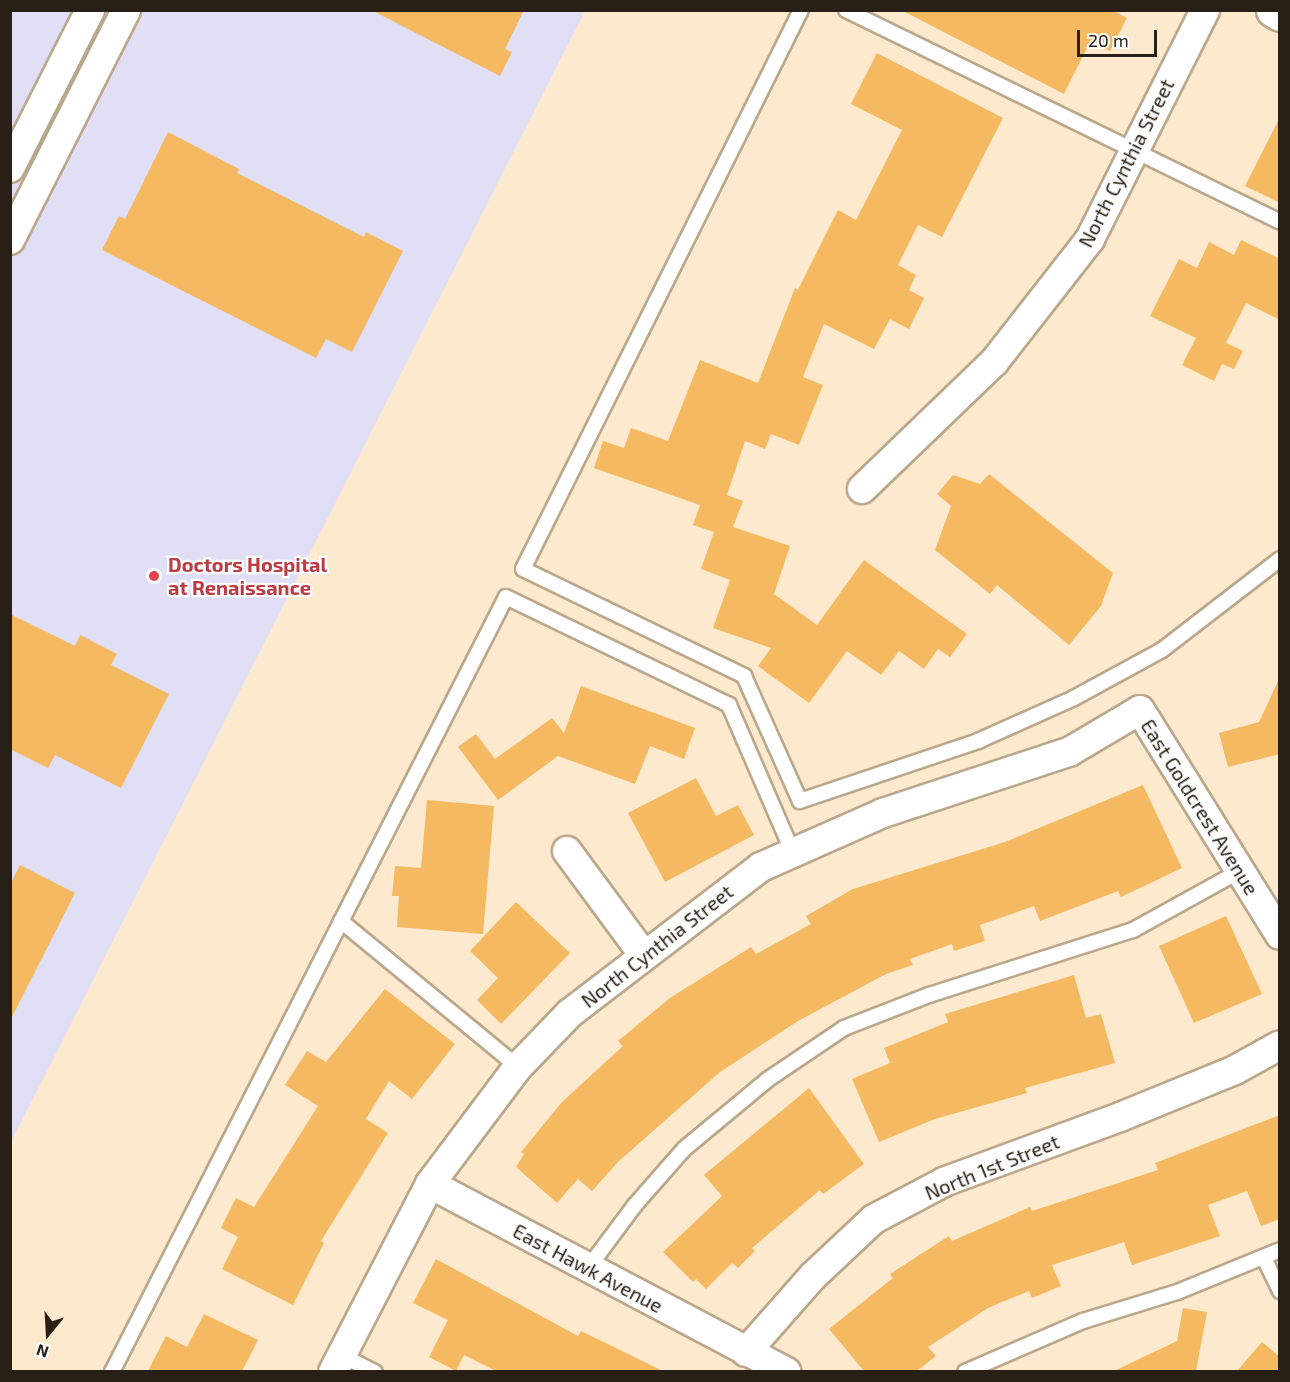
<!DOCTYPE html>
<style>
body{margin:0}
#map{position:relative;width:1290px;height:1382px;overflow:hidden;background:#fde9cd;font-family:"Exo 2",sans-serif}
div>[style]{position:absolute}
.medical>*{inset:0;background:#e1dff5}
.building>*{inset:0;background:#f4b961}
.roads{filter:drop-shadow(2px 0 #baa78c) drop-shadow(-2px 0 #baa78c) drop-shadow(0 2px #baa78c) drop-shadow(0 -2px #baa78c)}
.lane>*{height:14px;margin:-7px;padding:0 7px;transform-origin:7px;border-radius:7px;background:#fff}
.street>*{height:28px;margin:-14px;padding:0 14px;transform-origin:14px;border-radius:14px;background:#fff}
.secondary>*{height:33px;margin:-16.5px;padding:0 16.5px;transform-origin:16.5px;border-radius:16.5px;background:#fff}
.dots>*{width:16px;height:16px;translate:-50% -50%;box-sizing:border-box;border:3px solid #fff;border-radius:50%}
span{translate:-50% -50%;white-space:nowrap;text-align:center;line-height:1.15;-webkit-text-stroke:4.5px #fff;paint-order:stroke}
.street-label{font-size:20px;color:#282016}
.health-label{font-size:20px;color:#be3a42;font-weight:700}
.left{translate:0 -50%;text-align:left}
.frame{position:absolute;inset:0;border:12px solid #282016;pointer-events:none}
.north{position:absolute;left:18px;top:1304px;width:60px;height:60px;-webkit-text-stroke:4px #fff;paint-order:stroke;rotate:198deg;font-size:16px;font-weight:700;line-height:24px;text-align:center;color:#282016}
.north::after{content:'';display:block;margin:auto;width:21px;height:27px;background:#282016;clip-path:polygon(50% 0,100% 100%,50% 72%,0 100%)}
.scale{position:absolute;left:1077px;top:30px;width:80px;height:27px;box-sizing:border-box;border:3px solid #282016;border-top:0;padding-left:8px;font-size:18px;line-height:21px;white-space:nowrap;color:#282016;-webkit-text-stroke:4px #fff;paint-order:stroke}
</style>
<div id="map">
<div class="medical">
<div style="clip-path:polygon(11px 11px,585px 11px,11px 1142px)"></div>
</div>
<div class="building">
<div style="clip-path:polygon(371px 10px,524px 10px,505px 49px,512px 52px,500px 76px)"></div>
<div style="clip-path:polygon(901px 10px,1112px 10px,1127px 18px,1110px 51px,1090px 42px,1064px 94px)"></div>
<div style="clip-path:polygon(877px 53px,1003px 118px,942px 237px,918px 225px,898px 265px,916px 275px,909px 290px,924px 298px,909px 329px,890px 319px,874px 349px,824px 324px,803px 377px,823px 385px,799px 445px,771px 434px,765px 449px,745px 441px,727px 495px,743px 501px,733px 527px,790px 546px,774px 594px,817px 625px,864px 560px,967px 634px,950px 657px,938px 649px,924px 669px,899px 651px,881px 675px,847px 651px,809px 703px,758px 666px,771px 648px,713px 628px,730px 580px,701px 569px,714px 532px,693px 525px,700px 505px,594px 468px,603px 441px,624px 448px,631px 428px,668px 441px,700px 360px,758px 383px,795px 288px,798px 290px,838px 210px,856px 220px,902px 130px,851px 104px)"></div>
<div style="clip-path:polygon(1280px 117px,1280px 203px,1245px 186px)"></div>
<div style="clip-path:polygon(168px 132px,239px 169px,237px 173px,364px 237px,366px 232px,403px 251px,352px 352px,326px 339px,316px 358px,102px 250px,119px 216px,125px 219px)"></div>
<div style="clip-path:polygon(1241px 240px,1280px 259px,1280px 320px,1246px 303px,1226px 343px,1243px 351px,1234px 369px,1222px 364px,1214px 381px,1182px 365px,1196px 338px,1150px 316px,1179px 259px,1197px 268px,1209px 242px,1234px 255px)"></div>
<div style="clip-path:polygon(989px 474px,1113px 573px,1101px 606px,1069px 645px,997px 585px,990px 594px,935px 550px,951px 506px,937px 494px,953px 475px,980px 484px)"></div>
<div style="clip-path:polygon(10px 614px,75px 646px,80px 635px,117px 654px,111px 665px,169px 694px,121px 788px,55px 755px,48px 768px,10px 749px)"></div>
<div style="clip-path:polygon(1280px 677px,1280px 754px,1228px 767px,1219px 733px,1259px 722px)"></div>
<div style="clip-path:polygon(581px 686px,695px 728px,684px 759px,650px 746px,635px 784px,558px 756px,498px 800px,458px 747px,476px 734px,495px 759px,552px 718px,564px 733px)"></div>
<div style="clip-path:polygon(696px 778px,716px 816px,738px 805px,754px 835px,665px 882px,628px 813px)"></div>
<div style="clip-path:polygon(1143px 785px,1182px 868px,1121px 897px,1118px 891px,1040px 921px,1034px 906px,980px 925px,985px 941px,954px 951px,952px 944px,910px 959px,913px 965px,886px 974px,798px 1021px,720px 1072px,618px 1162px,592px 1191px,578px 1179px,557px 1203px,516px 1167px,524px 1154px,521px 1152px,562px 1102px,623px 1046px,618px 1041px,670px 998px,751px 947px,756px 954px,811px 924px,806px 916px,853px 889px,1005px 842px)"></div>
<div style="clip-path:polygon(427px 800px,494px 806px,483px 934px,397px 927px,399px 896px,392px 896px,395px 866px,421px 868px)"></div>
<div style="clip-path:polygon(20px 865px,75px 893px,10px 1021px,10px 885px)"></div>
<div style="clip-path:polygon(516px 902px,570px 953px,501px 1024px,477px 1000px,498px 978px,470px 951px)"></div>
<div style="clip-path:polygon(1226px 916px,1262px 994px,1194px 1023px,1159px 946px)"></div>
<div style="clip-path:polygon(1074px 975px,1086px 1018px,1101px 1014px,1115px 1063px,1025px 1088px,1027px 1093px,935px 1119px,879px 1142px,852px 1079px,890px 1063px,884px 1048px,948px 1022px,945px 1014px)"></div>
<div style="clip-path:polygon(385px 989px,455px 1044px,412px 1099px,389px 1081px,366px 1119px,388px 1133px,321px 1241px,324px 1243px,293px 1305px,222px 1269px,238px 1237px,221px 1228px,236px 1198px,254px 1207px,318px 1106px,285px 1085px,307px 1051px,326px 1062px)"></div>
<div style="clip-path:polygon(809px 1088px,864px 1164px,823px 1194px,820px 1190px,752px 1248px,755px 1251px,738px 1268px,732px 1263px,706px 1289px,696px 1279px,693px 1282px,663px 1252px,722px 1196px,704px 1175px)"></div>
<div style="clip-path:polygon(1280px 1115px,1280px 1219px,1261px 1226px,1247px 1191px,1208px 1205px,1220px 1236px,1132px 1265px,1124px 1242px,1052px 1265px,1061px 1286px,1032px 1298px,1029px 1291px,988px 1308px,928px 1347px,936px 1356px,917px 1371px,864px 1371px,829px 1329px,893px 1278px,890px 1274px,949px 1236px,952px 1241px,1030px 1207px,1032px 1211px,1158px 1170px,1155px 1163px)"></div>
<div style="clip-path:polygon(436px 1259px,578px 1336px,581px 1331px,663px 1371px,496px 1371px,464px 1355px,456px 1371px,429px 1357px,448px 1320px,413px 1303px)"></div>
<div style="clip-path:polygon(1183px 1308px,1207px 1312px,1196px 1371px,1114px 1371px,1177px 1341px)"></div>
<div style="clip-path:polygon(204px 1314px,258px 1340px,242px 1371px,148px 1371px,166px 1336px,187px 1347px)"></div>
<div style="clip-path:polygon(1262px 1342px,1280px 1357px,1280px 1371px,1237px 1371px)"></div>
</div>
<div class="roads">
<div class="lane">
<div style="left:801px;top:10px;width:624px;rotate:116.44deg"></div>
<div style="left:523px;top:569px;width:246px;rotate:25.8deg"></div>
<div style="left:744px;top:676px;width:137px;rotate:65.9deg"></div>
<div style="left:800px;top:801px;width:188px;rotate:-18.6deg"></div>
<div style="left:978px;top:741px;width:105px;rotate:-24.1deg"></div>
<div style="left:1074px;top:698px;width:100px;rotate:-28.6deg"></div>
<div style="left:1162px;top:650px;width:149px;rotate:-37.6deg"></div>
<div style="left:846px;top:10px;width:483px;rotate:26deg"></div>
<div style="left:341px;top:921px;width:229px;rotate:39.5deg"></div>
<div style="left:1264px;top:1258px;width:37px;rotate:64deg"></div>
<div style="left:588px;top:1268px;width:79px;rotate:-53.3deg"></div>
<div style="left:635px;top:1205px;width:74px;rotate:-48.8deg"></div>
<div style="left:684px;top:1149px;width:108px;rotate:-39.7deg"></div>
<div style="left:767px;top:1080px;width:93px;rotate:-34deg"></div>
<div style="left:844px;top:1028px;width:91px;rotate:-21.2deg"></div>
<div style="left:929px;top:995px;width:214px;rotate:-17.7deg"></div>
<div style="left:1133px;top:930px;width:122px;rotate:-28.9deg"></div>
<div style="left:341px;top:1355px;width:38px;rotate:27deg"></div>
<div style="left:112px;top:1372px;width:869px;rotate:-63.05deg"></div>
<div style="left:506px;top:597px;width:248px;rotate:25.8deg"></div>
<div style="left:729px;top:705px;width:161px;rotate:66.6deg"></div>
<div style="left:965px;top:1372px;width:129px;rotate:-23.4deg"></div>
<div style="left:1083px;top:1321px;width:98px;rotate:-17.1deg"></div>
<div style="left:1177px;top:1292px;width:111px;rotate:-22.2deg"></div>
</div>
<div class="street">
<div style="left:10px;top:168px;width:177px;rotate:-63.1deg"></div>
<div style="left:10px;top:240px;width:258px;rotate:-63.2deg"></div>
<div style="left:862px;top:489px;width:183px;rotate:-43.9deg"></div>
<div style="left:994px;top:362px;width:156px;rotate:-52deg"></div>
<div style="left:1090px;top:239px;width:256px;rotate:-63.3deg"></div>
<div style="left:567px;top:851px;width:128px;rotate:53.6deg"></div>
<div style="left:430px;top:1184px;width:403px;rotate:27.8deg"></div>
<div style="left:746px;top:1352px;width:101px;rotate:-48.6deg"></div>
<div style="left:813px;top:1276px;width:83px;rotate:-43.1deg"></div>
<div style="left:874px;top:1219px;width:81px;rotate:-27.8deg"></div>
<div style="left:946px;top:1181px;width:185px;rotate:-20.2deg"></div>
<div style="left:1120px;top:1117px;width:124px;rotate:-22.2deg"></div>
<div style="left:1235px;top:1070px;width:51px;rotate:-29.1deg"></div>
<div style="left:333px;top:1372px;width:212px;rotate:-62.7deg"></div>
<div style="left:430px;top:1184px;width:146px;rotate:-53.1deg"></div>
<div style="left:518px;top:1067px;width:75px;rotate:-46.1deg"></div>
<div style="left:570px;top:1013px;width:240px;rotate:-37.4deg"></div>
<div style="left:761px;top:867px;width:133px;rotate:-23.9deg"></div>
<div style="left:883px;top:813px;width:196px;rotate:-18.2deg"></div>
<div style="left:1069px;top:752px;width:82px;rotate:-30.6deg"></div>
<div style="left:1140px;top:710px;width:265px;rotate:58.1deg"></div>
</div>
<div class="secondary">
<div style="left:1273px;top:10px;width:8px;rotate:30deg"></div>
</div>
</div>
<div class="dots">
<div style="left:154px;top:576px;background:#e0444e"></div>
</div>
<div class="street-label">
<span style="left:1126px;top:163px;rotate:-63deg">North Cynthia Street</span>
<span style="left:1200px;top:807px;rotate:58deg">East Goldcrest Avenue</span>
<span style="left:657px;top:946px;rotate:-38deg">North Cynthia Street</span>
<span style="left:992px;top:1167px;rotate:-22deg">North 1st Street</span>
<span style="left:588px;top:1268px;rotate:28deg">East Hawk Avenue</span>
</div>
<div class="health-label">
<span class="left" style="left:168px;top:576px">Doctors Hospital<br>at Renaissance</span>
</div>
<div class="frame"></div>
<div class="north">N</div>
<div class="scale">20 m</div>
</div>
